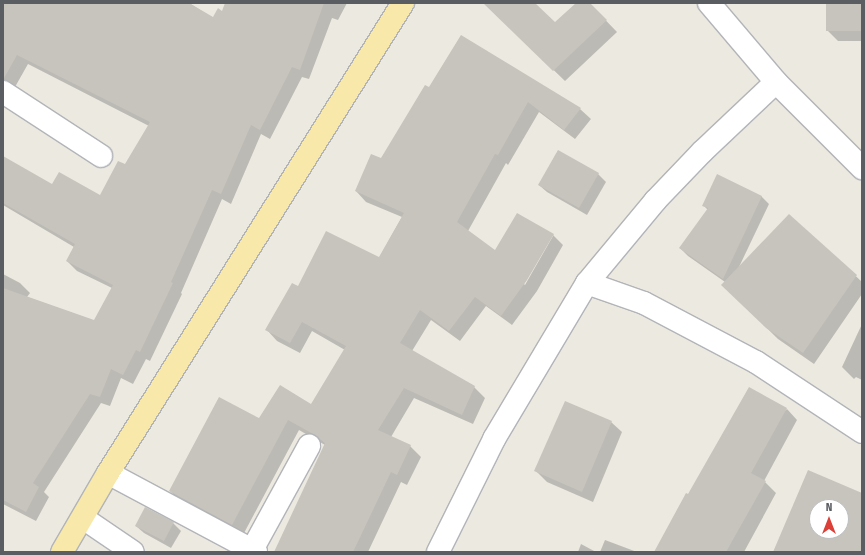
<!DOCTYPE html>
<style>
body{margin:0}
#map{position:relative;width:865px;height:555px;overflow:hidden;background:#ece9e1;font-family:"Fira Sans Condensed",sans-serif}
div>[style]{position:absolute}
.shadow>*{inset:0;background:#0003}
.building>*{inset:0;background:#c7c4be}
.roads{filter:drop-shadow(1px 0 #b2b4b8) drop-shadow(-1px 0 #b2b4b8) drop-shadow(0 1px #b2b4b8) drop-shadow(0 -1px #b2b4b8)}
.minor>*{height:22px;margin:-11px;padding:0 11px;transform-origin:11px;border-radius:11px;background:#fff}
.major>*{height:22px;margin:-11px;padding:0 11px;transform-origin:11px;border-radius:11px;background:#f8e9aa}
span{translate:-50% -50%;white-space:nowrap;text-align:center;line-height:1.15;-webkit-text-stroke:3px #fff;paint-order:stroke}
.frame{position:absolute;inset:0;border:4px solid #5a5d61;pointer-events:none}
.north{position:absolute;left:809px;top:499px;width:40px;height:40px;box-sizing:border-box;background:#fff;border:1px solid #bdbec0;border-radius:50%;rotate:0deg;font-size:11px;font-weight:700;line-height:16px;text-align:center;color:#5a5d61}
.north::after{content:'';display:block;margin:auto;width:14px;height:18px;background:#db3f38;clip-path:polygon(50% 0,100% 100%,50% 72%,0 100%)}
</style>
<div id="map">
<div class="shadow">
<div style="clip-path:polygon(3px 3px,189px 3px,213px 18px,223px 12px,226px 3px,347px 3px,338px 20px,332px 18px,309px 79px,302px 77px,270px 139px,261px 134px,231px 204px,222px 199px,181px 293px,182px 294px,150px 361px,146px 359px,133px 384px,121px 378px,110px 406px,101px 403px,44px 492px,49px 497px,36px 521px,3px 504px,3px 274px,20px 283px,30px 293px,27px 297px,95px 321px,112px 288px,77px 271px,67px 261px,74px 247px,3px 205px,3px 157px,52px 185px,101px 197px,125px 165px,149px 126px,28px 64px,15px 87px,13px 85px,3px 94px)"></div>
<div style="clip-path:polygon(484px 3px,534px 3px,555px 24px,577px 3px,589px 3px,617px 32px,565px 81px)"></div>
<div style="clip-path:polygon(827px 3px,862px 3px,862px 41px,838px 41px,827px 30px)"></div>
<div style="clip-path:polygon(evenodd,461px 36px,580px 109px,591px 119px,575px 139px,539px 112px,508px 165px,506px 163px,468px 231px,495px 251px,553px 235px,563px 245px,537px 291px,512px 325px,486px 306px,460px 341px,431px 320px,412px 351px,474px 387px,485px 398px,473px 424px,414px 398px,391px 437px,410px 446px,421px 457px,407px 485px,401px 482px,368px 552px,275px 552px,325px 445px,299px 430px,243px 535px,180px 501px,170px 491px,259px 419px,311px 406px,345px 350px,312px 331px,300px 353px,277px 341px,267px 330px,298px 288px,379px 258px,402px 217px,366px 202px,356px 191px,381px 159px,429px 88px,461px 36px,551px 236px,553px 236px,525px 285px,524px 284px,551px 236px)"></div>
<div style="clip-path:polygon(558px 151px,598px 174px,606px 182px,587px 215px,547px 192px,539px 185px)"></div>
<div style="clip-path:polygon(761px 196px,769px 204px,739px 267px,841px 262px,862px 282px,862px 294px,814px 364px,778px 339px,723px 285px,725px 282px,688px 256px,680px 248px,708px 210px,703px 205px)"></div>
<div style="clip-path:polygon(862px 324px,862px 380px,856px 377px,854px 379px,842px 367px)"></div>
<div style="clip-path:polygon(787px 409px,797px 420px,764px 481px,776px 493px,744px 552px,692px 552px,688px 495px)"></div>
<div style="clip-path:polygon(611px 422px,622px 432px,593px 502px,547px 482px,536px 471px)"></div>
<div style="clip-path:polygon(173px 523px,181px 531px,171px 548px,144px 533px,136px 526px)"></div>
<div style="clip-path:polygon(605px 540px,637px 552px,600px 552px)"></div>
<div style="clip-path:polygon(581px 544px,596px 552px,578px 552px)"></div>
</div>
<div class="building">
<div style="clip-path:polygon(3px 3px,189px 3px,213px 17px,218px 8px,222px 11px,225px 3px,324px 3px,300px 70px,292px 67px,260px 130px,251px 125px,221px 194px,212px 190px,171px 282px,173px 283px,140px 352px,136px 350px,123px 375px,111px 369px,100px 397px,90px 394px,33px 483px,39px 487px,26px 512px,3px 500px,3px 288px,94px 320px,113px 285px,66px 261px,75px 244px,3px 203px,3px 156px,52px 184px,59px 172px,100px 195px,118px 161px,125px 164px,150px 122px,17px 55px,3px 80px)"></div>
<div style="clip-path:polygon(483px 3px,535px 3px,555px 22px,576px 3px,590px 3px,607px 20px,553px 71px)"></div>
<div style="clip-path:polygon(826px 4px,862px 4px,862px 31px,826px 31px)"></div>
<div style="clip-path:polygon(461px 35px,581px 108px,564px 130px,528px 102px,498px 155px,495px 154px,457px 222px,495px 250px,517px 213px,554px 234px,527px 280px,501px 316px,475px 297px,449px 331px,420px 310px,400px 343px,475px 386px,462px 415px,404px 388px,378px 430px,411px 445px,397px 475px,391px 472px,353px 552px,274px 552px,325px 443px,315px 435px,288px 420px,232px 525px,169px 491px,219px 397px,259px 418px,280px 385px,311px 404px,346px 346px,302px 322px,290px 343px,265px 330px,292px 283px,298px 286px,326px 231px,379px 257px,404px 213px,355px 191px,371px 154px,381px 158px,425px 85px,429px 87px)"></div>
<div style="clip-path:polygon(558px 150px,599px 173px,579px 208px,538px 185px)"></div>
<div style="clip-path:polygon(717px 174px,762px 196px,723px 279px,679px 248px,708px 208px,702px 206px)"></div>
<div style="clip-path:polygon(789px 214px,857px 275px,803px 353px,766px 328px,721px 285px)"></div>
<div style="clip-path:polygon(749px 387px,787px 408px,751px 473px,766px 481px,726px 552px,654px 552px,686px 493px,688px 494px)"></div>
<div style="clip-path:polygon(565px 401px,612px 421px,582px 492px,534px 471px)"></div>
<div style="clip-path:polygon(evenodd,808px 470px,862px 493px,862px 552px,773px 552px,808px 470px,817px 507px,841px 507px,841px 531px,817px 531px,817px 507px)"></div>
<div style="clip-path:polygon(145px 507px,174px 522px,164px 541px,135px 526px)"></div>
</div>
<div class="roads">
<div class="minor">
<div style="left:709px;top:3px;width:104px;rotate:49.7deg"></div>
<div style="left:776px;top:82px;width:122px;rotate:45deg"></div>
<div style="left:3px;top:92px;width:117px;rotate:33.1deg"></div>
<div style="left:587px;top:283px;width:107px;rotate:-50.3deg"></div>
<div style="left:655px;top:201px;width:69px;rotate:-46.2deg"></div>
<div style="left:703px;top:151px;width:100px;rotate:-43.4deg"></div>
<div style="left:108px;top:473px;width:168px;rotate:28.1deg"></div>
<div style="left:83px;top:518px;width:60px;rotate:34.2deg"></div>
<div style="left:252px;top:550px;width:119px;rotate:-61.3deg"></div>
<div style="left:438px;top:552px;width:126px;rotate:-63.6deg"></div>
<div style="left:494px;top:439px;width:182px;rotate:-59.2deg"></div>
<div style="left:587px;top:283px;width:60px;rotate:19.3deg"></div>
<div style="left:644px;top:303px;width:127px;rotate:27.8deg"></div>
<div style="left:756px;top:362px;width:127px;rotate:33.4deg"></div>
</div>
<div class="major">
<div style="left:62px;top:552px;width:91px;rotate:-59.8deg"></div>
<div style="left:108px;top:473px;width:555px;rotate:-57.89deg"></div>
</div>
</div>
<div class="frame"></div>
<div class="north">N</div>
</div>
